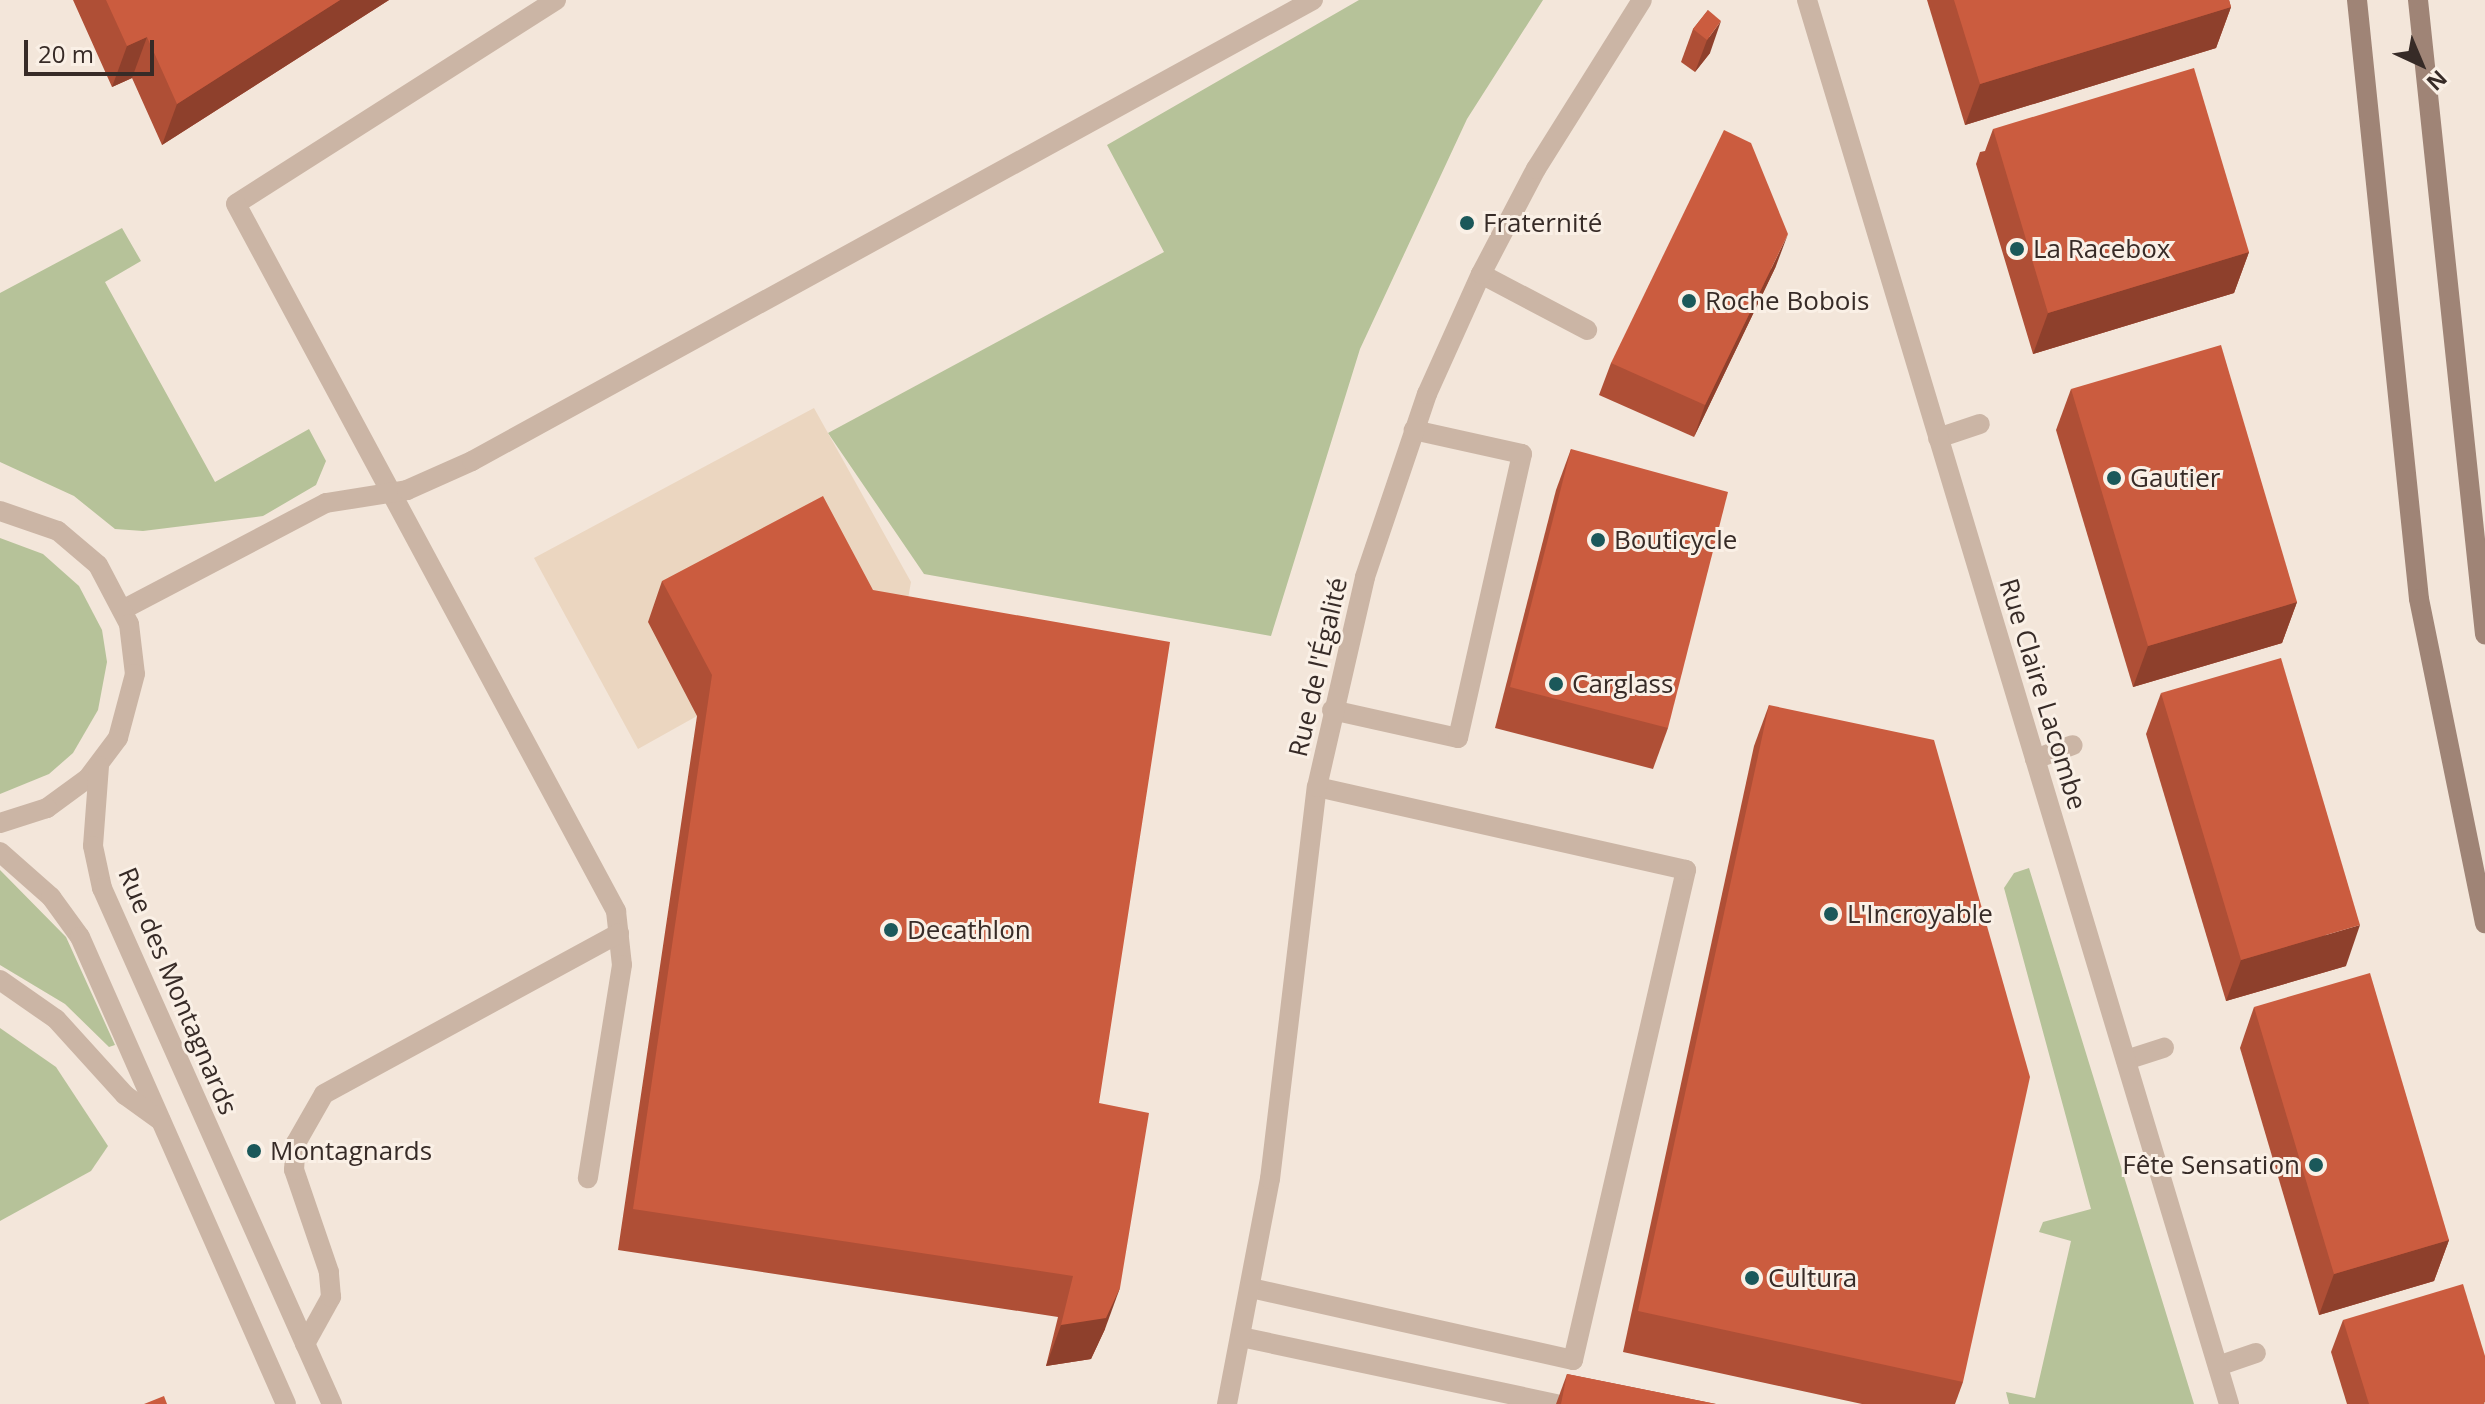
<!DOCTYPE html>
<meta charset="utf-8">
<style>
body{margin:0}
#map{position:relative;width:2485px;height:1404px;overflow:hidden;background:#f3e6da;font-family:"Open Sans",sans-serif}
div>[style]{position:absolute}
.green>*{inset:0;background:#b6c299}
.plaza>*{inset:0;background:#ebd6c0}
.lane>*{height:20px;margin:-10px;padding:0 10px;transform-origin:10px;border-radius:10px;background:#cbb5a5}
.street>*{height:20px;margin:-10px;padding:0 10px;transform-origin:10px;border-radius:10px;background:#cbb5a5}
.secondary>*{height:20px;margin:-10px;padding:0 10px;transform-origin:10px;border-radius:10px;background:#9f8476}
.wall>*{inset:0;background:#af4f36}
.shaded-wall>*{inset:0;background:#8e402c}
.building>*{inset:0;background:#cb5c3f}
.dots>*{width:22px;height:22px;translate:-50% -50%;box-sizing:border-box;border:4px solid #faf0e6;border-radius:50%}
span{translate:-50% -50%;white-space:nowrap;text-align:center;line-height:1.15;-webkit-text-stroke:6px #faf0e6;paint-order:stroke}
.poi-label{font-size:26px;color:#372b27}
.left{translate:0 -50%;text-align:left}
.right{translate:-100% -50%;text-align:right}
.street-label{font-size:26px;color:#372b27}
.north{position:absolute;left:2381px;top:24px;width:80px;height:80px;-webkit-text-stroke:6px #faf0e6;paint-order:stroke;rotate:136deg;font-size:22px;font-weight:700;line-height:32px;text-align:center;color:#372b27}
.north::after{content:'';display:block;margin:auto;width:28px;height:36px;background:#372b27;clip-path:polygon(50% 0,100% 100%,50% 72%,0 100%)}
.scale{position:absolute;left:24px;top:40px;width:130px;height:36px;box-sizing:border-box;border:4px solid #372b27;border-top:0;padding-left:10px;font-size:24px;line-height:28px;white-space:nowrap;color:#372b27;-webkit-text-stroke:6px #faf0e6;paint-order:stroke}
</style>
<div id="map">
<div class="green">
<div style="clip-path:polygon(1359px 0,1543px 0,1467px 119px,1360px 349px,1271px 636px,924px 574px,828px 433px,1164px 252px,1107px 145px)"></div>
<div style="clip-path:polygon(122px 228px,141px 261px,105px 282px,215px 482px,309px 429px,326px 461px,316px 485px,263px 516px,143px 531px,115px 529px,74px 496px,0 462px,0 293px)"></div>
<div style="clip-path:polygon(0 538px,43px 554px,79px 586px,102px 630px,107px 662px,98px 710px,73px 753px,49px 774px,0 794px)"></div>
<div style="clip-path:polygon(2029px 868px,2194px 1404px,2009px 1404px,2006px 1392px,2035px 1398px,2071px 1241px,2039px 1232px,2043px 1222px,2091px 1209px,2004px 888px,2014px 873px)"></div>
<div style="clip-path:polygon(0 870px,66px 937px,115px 1045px,109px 1047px,65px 1004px,0 965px)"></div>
<div style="clip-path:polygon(0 1028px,56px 1067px,108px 1146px,91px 1171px,0 1221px)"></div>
</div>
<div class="plaza">
<div style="clip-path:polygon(814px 408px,911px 582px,901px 638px,697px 716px,638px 749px,534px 558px)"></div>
</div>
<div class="lane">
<div style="left:556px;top:0;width:379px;rotate:147.5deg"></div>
<div style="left:236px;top:204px;width:803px;rotate:61.74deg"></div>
<div style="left:616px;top:911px;width:54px;rotate:83.7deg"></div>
<div style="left:622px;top:965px;width:216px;rotate:99.1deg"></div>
<div style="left:1481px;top:274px;width:120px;rotate:27.8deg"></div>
<div style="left:1938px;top:438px;width:44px;rotate:-18.4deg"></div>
<div style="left:124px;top:609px;width:228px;rotate:-27.7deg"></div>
<div style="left:326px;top:503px;width:82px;rotate:-9.1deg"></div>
<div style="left:407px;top:490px;width:71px;rotate:-24deg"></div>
<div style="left:472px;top:461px;width:959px;rotate:-28.73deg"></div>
<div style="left:1332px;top:710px;width:129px;rotate:12.5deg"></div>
<div style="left:1458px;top:738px;width:291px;rotate:-77.3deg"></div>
<div style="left:1522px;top:454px;width:111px;rotate:-167.5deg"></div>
<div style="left:2035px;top:759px;width:40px;rotate:-20.2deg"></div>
<div style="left:2126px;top:1060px;width:40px;rotate:-18deg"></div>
<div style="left:1251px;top:1288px;width:330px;rotate:12.6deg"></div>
<div style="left:1573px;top:1360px;width:503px;rotate:-77.01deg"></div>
<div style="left:1686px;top:870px;width:378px;rotate:-167.3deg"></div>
<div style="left:1241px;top:1337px;width:322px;rotate:12deg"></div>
<div style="left:305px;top:1344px;width:54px;rotate:-61deg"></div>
<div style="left:331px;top:1297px;width:25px;rotate:-95deg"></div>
<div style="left:329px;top:1272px;width:108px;rotate:-108.9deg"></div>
<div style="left:294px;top:1170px;width:27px;rotate:-86deg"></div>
<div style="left:296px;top:1143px;width:56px;rotate:-60.3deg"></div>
<div style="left:324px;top:1094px;width:336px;rotate:-28.6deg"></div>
<div style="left:2218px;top:1366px;width:40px;rotate:-18.9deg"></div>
</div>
<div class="street">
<div style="left:1807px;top:0;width:1466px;rotate:73.27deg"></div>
<div style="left:0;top:511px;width:61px;rotate:19deg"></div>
<div style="left:58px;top:531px;width:52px;rotate:40.4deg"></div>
<div style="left:98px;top:565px;width:67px;rotate:62.3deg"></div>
<div style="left:129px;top:624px;width:50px;rotate:83.2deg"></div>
<div style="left:135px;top:674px;width:66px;rotate:104.9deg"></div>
<div style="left:118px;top:738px;width:50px;rotate:126.9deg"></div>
<div style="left:88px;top:778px;width:51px;rotate:143.8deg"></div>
<div style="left:47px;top:808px;width:49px;rotate:162.3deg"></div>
<div style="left:99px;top:766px;width:80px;rotate:94.3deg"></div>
<div style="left:93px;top:846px;width:43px;rotate:77.9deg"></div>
<div style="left:102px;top:888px;width:565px;rotate:65.98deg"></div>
<div style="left:0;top:852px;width:68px;rotate:41.4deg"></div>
<div style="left:51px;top:897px;width:49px;rotate:54.1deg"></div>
<div style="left:80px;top:937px;width:510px;rotate:66.2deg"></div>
<div style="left:0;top:980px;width:68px;rotate:34.9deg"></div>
<div style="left:56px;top:1019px;width:103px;rotate:47.8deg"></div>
<div style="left:125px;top:1095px;width:44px;rotate:35.8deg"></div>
<div style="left:1227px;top:1404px;width:229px;rotate:-79.2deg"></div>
<div style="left:1270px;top:1179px;width:395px;rotate:-83.2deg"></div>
<div style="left:1317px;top:787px;width:215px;rotate:-77.1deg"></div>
<div style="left:1365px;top:577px;width:193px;rotate:-71.3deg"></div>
<div style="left:1427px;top:394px;width:132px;rotate:-65.8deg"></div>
<div style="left:1481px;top:274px;width:119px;rotate:-62.4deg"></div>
<div style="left:1536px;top:169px;width:199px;rotate:-57.9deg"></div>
</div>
<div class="secondary">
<div style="left:2357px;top:0;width:602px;rotate:84.09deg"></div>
<div style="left:2419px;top:599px;width:331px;rotate:78.5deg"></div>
<div style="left:2418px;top:0;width:638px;rotate:83.97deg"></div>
</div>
<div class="wall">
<div style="clip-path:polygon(73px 0,389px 0,162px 145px,132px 78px,112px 87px)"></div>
<div style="clip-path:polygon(1927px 0,2229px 0,2231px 7px,2216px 48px,1965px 125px)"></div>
<div style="clip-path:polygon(1708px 10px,1710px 53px,1695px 72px,1681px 62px,1693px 29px)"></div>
<div style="clip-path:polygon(1993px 129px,2249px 252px,2234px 293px,2033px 354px,1976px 164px,1980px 152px,1985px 151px)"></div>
<div style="clip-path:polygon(1776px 266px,1694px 437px,1599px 395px,1611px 363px)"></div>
<div style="clip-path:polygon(2071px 389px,2297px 602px,2282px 643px,2133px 687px,2056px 430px)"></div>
<div style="clip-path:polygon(1571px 449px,1668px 728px,1653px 769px,1495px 728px,1556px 490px)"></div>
<div style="clip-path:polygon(662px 581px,873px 590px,1099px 1103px,1105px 1329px,1091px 1359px,1046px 1366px,1058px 1317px,618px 1250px,697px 716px,648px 622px)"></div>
<div style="clip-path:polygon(2161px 693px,2346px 966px,2226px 1001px,2146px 734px)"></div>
<div style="clip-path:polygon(1769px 705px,1963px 1382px,1955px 1404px,1862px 1404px,1623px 1352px,1754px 746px)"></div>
<div style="clip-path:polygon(2254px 1007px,2449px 1240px,2434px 1281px,2319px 1315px,2240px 1048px)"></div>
<div style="clip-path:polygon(2343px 1320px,2485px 1404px,2347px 1404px,2331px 1352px)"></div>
<div style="clip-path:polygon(1567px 1374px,1716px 1404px,1556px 1404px)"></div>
</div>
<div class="shaded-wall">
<div style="clip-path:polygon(340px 0,389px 0,162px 145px,177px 104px)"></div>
<div style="clip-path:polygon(2231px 7px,2216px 48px,1965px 125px,1980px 84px)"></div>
<div style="clip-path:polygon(1721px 21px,1710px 53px,1695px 72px,1707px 40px)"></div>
<div style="clip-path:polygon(147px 37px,132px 78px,112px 87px,127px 46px)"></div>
<div style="clip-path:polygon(1788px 234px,1776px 266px,1694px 437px,1705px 405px)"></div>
<div style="clip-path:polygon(2249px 252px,2234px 293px,2033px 354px,2048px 313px)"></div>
<div style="clip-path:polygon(2297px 602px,2282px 643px,2133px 687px,2148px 646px)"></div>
<div style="clip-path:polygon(2360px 925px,2346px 966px,2226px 1001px,2241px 960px)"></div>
<div style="clip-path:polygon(2449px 1240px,2434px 1281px,2319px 1315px,2334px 1274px)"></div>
<div style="clip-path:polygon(1120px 1288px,1105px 1329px,1091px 1359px,1046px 1366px,1061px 1325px)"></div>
</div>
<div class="building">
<div style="clip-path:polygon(106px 0,340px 0,177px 104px,147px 37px,127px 46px)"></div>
<div style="clip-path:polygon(1954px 0,2229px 0,2231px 7px,1980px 84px)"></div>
<div style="clip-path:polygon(1708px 10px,1721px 21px,1707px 40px,1693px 29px)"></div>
<div style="clip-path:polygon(2194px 68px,2249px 252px,2048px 313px,1993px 129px)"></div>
<div style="clip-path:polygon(1724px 130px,1751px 143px,1788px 234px,1705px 405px,1611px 363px)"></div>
<div style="clip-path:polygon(2221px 345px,2297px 602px,2148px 646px,2071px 389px)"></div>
<div style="clip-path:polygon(1571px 449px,1728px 492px,1668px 728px,1510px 687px)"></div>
<div style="clip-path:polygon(823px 496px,873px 590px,1170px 642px,1099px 1103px,1149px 1113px,1120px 1288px,1106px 1318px,1061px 1325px,1073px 1276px,633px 1209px,712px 675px,662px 581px)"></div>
<div style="clip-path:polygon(2281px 658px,2360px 925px,2241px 960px,2161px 693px)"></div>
<div style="clip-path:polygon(1769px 705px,1934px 740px,2030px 1077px,1963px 1382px,1638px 1311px)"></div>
<div style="clip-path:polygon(2370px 973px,2449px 1240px,2334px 1274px,2254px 1007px)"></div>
<div style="clip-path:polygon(2463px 1284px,2485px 1356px,2485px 1402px,2483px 1404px,2369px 1404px,2343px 1320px)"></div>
<div style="clip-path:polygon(1567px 1374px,1716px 1404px,1561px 1404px)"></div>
<div style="clip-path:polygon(164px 1396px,167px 1404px,144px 1404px)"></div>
</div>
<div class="dots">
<div style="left:1467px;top:223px;background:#1b585a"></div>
<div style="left:2017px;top:249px;background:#1b585a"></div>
<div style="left:1689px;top:301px;background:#1b585a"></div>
<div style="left:2114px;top:478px;background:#1b585a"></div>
<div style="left:1598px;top:540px;background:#1b585a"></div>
<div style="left:1556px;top:684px;background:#1b585a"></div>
<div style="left:1831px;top:914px;background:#1b585a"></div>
<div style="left:891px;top:930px;background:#1b585a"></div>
<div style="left:254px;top:1151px;background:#1b585a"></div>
<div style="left:2316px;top:1165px;background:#1b585a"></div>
<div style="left:1752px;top:1278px;background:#1b585a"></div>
</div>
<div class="poi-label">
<span class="left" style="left:1483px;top:223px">Fraternité</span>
<span class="left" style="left:2033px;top:249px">La Racebox</span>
<span class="left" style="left:1705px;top:301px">Roche Bobois</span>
<span class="left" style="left:2130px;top:478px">Gautier</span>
<span class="left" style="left:1614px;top:540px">Bouticycle</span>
<span class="left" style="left:1572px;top:684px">Carglass</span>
<span class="left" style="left:1847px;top:914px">L'Incroyable</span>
<span class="left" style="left:907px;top:930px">Decathlon</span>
<span class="left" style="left:270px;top:1151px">Montagnards</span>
<span class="right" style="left:2300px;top:1165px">Fête Sensation</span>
<span class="left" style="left:1768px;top:1278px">Cultura</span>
</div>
<div class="street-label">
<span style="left:1318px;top:667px;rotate:-77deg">Rue de l'Égalité</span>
<span style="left:2043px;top:694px;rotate:73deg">Rue Claire Lacombe</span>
<span style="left:178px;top:991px;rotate:67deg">Rue des Montagnards</span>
</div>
<div class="north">N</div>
<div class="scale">20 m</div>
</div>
